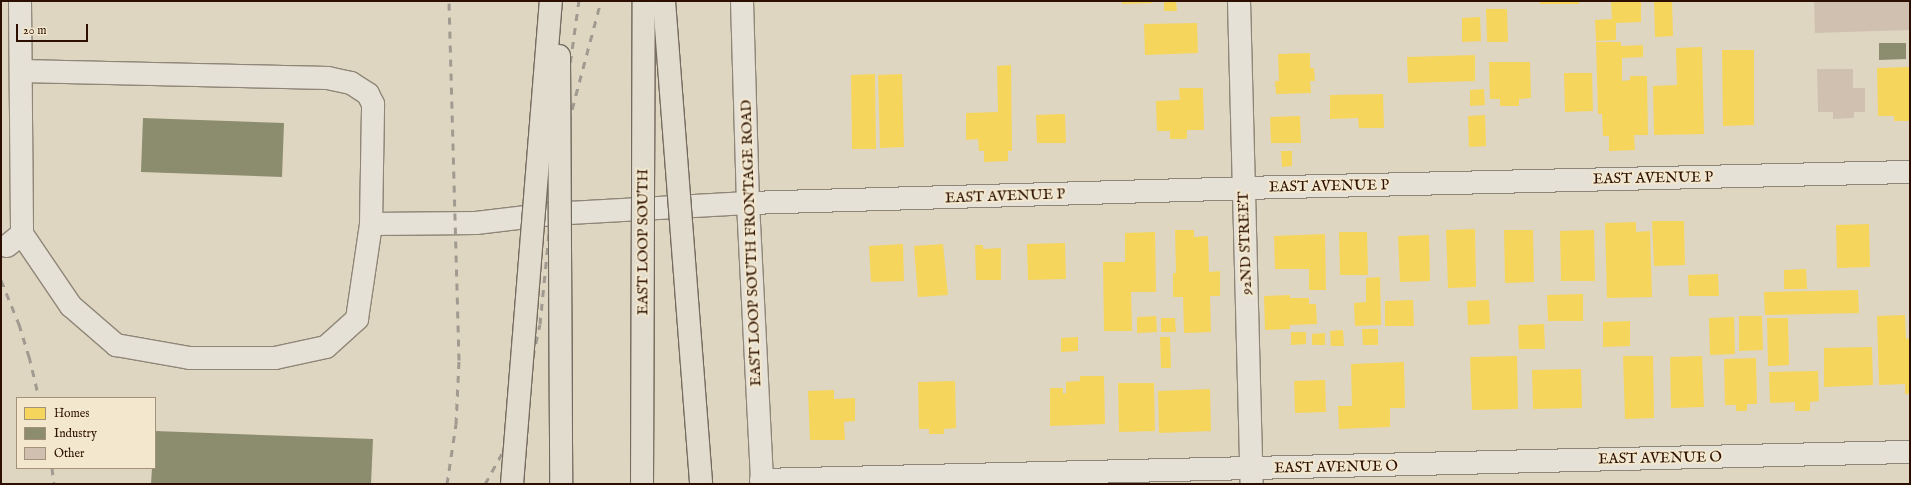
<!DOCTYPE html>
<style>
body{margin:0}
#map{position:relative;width:1911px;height:485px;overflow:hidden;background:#dfd6c1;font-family:"IM FELL English",serif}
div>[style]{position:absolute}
.homes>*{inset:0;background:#f6d55c}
.industry>*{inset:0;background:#8c8c6e}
.building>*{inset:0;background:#cfc0b0}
.roads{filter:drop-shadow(1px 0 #8f8678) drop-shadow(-1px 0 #8f8678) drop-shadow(0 1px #8f8678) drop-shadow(0 -1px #8f8678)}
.minor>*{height:22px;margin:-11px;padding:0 11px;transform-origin:11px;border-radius:11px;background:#e6e1d6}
.rail>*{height:3px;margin-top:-1.5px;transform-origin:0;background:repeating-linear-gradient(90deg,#a19a91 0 7px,transparent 0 14px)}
.bridges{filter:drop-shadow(1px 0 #756b5f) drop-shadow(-1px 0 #756b5f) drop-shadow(0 1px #756b5f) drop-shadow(0 -1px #756b5f)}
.highway-bridge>*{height:22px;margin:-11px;padding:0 11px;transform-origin:11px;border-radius:11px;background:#e2dccf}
span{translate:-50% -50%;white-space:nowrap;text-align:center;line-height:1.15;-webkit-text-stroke:4px #f3e8ce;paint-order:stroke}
.street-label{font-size:15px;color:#2c0f00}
.frame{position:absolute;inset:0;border:2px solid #2c0f00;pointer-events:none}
.legend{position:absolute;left:16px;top:397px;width:140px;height:72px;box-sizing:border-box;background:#f3e8ce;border:1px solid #a3917c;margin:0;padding:5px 7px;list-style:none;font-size:12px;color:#2c0f00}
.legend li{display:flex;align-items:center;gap:8px;height:20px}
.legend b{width:20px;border:1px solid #a3917c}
.scale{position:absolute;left:16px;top:24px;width:72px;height:18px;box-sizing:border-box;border:2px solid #2c0f00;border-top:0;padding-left:5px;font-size:12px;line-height:14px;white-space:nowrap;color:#2c0f00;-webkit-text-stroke:3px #f3e8ce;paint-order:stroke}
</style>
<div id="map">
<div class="homes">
<div style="clip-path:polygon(1122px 1px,1152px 1px,1152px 3px,1122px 4px)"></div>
<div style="clip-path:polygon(1164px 1px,1176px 1px,1177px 11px,1164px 11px)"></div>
<div style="clip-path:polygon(1540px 1px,1579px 1px,1579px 4px,1540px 4px)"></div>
<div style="clip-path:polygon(1611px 1px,1641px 1px,1641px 22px,1616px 23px,1616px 40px,1596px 41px,1595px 20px,1612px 19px)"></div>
<div style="clip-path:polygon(1654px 1px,1672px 1px,1673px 36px,1655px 37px)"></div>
<div style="clip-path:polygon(1486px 9px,1507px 9px,1508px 42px,1487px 42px)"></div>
<div style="clip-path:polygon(1480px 17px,1481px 41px,1462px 42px,1462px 18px)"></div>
<div style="clip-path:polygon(1197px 23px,1198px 53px,1145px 55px,1144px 24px)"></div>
<div style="clip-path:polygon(1596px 42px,1621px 42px,1621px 46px,1643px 45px,1643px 57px,1622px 58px,1622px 81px,1630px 80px,1630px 76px,1647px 76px,1648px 135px,1634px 135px,1635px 150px,1609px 151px,1609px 136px,1603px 136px,1602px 114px,1598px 114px)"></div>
<div style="clip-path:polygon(1702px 47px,1704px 134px,1654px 135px,1653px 86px,1677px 85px,1676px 48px)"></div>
<div style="clip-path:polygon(1722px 50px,1754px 50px,1754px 125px,1723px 126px)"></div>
<div style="clip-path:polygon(1310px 53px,1310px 68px,1314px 68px,1315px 81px,1310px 81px,1311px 93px,1276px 94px,1275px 81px,1279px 81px,1278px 54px)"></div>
<div style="clip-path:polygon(1475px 55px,1475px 81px,1408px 83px,1407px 57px)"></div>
<div style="clip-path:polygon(1489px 62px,1530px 62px,1531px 98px,1519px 99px,1519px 106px,1500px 106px,1500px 99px,1490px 99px)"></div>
<div style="clip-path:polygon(1011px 65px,1012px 151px,1008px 151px,1008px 161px,984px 162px,984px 151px,979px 151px,978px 139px,966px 140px,966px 113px,998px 112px,997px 66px)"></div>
<div style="clip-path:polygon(1910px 67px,1910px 121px,1894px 121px,1894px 116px,1878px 116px,1877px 68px)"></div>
<div style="clip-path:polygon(1564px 73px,1592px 73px,1593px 111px,1565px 112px)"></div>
<div style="clip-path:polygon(875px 74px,876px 149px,852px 149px,851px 75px)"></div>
<div style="clip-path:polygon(902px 74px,904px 147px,880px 148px,878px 75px)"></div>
<div style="clip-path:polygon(1179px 88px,1203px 88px,1204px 130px,1187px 130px,1187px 139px,1170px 139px,1170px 131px,1157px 131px,1156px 101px,1180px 100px)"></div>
<div style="clip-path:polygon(1484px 89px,1485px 105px,1470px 106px,1470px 90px)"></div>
<div style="clip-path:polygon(1383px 94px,1384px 128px,1359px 128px,1358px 118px,1330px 119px,1330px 95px)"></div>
<div style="clip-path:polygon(1065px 114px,1066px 143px,1037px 143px,1036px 115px)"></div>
<div style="clip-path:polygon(1485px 115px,1486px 146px,1469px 147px,1468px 116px)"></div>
<div style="clip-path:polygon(1300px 116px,1301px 143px,1271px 143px,1270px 117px)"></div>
<div style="clip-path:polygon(1281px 151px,1292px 151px,1292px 166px,1282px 167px)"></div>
<div style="clip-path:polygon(1652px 221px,1684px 221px,1685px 265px,1654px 266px)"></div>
<div style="clip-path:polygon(1636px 222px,1636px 232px,1650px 231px,1652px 297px,1607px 298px,1605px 223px)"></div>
<div style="clip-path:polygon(1869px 224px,1870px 267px,1837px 268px,1836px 225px)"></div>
<div style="clip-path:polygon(1475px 229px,1476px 287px,1448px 288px,1446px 230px)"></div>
<div style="clip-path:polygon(1175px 230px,1194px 230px,1194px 237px,1208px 236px,1209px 272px,1220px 271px,1220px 296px,1210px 296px,1211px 332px,1184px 333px,1183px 297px,1173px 297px,1173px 273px,1176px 273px)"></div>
<div style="clip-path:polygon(1504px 230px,1533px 230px,1534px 282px,1505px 283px)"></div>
<div style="clip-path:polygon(1594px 230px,1595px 281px,1561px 281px,1560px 231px)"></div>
<div style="clip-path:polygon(1155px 232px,1156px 292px,1131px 292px,1132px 331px,1104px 331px,1103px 262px,1125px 262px,1125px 233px)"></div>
<div style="clip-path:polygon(1339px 232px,1367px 232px,1368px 275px,1340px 275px)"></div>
<div style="clip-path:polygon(1325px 234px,1326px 290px,1309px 290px,1309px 269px,1275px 269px,1274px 236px)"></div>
<div style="clip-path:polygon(1429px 235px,1430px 281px,1400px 282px,1398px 236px)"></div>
<div style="clip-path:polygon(1065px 243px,1066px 279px,1028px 280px,1027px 244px)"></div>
<div style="clip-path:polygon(903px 244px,904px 281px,871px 282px,869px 246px)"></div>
<div style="clip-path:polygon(943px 244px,948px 295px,918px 297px,914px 246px)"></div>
<div style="clip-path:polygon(975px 245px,983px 245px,983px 249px,1001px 248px,1001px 280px,976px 280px)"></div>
<div style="clip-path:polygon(1806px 269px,1807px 289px,1784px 289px,1784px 270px)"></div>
<div style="clip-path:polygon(1718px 274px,1719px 296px,1689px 296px,1688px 275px)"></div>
<div style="clip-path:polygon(1380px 277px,1381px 325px,1355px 326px,1354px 303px,1366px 302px,1366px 278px)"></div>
<div style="clip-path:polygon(1858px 290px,1859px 313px,1765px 315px,1764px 292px)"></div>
<div style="clip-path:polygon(1583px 294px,1583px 321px,1548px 321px,1547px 295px)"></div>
<div style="clip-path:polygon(1290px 295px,1290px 298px,1309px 298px,1309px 304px,1316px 304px,1317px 324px,1290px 325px,1290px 329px,1265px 330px,1264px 296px)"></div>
<div style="clip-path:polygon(1413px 300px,1414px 326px,1385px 326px,1385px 301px)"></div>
<div style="clip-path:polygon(1489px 300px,1490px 324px,1468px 325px,1467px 301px)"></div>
<div style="clip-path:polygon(1905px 315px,1906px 339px,1910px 338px,1910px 394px,1905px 394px,1905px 384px,1879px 385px,1877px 316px)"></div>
<div style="clip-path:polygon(1156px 316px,1157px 332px,1137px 333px,1137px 317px)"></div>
<div style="clip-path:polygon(1739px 316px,1762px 316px,1763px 350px,1739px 351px)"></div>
<div style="clip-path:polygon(1734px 317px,1735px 354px,1710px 355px,1709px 318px)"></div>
<div style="clip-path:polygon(1161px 318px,1175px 318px,1176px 332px,1161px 332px)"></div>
<div style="clip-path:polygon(1767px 318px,1788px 318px,1789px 365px,1768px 366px)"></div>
<div style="clip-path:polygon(1630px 321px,1630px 346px,1603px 347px,1603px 322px)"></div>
<div style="clip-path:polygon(1544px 324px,1545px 349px,1519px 349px,1518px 325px)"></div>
<div style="clip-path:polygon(1362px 329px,1378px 329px,1378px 345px,1363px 345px)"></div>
<div style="clip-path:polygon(1343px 330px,1344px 346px,1331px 346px,1330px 331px)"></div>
<div style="clip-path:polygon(1291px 332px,1306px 332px,1306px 344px,1291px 345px)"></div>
<div style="clip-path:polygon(1325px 333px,1325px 345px,1312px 345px,1312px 334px)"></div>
<div style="clip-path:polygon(1078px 337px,1078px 351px,1061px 352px,1061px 338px)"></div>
<div style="clip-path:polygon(1160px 337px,1170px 337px,1171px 368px,1161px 368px)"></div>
<div style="clip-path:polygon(1872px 347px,1873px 385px,1824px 387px,1824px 348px)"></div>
<div style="clip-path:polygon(1517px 356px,1518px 409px,1472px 410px,1470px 357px)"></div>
<div style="clip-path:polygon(1623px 356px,1653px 356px,1654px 418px,1625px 419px)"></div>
<div style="clip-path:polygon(1702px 356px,1704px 407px,1671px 408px,1670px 357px)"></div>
<div style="clip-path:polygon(1756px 358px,1757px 404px,1747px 404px,1747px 411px,1736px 411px,1736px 405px,1725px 405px,1724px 359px)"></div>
<div style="clip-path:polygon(1404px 362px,1405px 408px,1390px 408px,1390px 427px,1339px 429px,1338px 406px,1352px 406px,1351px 364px)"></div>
<div style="clip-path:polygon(1581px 369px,1582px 408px,1533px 409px,1532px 370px)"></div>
<div style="clip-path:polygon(1818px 371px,1819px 401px,1810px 402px,1810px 411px,1795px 411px,1795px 402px,1770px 403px,1769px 372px)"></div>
<div style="clip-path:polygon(1080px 376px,1104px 376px,1105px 424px,1050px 426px,1050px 388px,1063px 388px,1063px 394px,1066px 393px,1066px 382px,1080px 381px)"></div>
<div style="clip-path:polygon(1325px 380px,1326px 412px,1295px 413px,1294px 381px)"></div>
<div style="clip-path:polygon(955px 381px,956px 428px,944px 429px,944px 434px,929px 434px,929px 429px,919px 429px,918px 382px)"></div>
<div style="clip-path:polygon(1118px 383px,1154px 383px,1155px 431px,1119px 432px)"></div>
<div style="clip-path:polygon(1210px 389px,1211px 431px,1159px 433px,1158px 391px)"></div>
<div style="clip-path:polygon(834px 390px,834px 399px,855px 398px,855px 421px,844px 422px,845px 440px,810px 440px,808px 391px)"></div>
</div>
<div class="industry">
<div style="clip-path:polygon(1879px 43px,1906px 43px,1906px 59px,1879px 60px)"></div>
<div style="clip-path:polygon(143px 118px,284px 123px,282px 177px,141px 172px)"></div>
<div style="clip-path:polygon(155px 431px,373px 439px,371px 484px,151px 484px,152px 468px,155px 468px)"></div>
</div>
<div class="building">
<div style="clip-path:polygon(1814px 1px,1910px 1px,1910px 30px,1815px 33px)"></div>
<div style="clip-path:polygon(1817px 69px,1853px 69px,1853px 88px,1865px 88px,1865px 112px,1854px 112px,1854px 118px,1833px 119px,1833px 112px,1818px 112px)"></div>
</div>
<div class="roads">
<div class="minor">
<div style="left:20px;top:1px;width:233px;rotate:89.5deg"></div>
<div style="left:742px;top:1px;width:202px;rotate:88.3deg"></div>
<div style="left:748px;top:203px;width:281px;rotate:87.1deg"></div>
<div style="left:1239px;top:1px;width:483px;rotate:88.5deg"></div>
<div style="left:371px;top:224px;width:105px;rotate:-0.5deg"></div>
<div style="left:476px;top:223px;width:76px;rotate:-6.8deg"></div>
<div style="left:551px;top:214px;width:197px;rotate:-3.2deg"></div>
<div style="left:748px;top:203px;width:496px;rotate:-1.7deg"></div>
<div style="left:1244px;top:188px;width:666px;rotate:-1.38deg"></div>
<div style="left:7px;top:246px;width:19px;rotate:-39deg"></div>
<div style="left:22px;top:234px;width:87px;rotate:55.8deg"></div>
<div style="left:71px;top:306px;width:60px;rotate:40.9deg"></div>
<div style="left:116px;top:345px;width:75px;rotate:10deg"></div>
<div style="left:190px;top:358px;width:85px"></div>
<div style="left:275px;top:358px;width:52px;rotate:-12.2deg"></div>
<div style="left:326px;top:347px;width:42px;rotate:-42.1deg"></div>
<div style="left:357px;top:319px;width:96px;rotate:-81.6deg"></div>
<div style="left:371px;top:224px;width:120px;rotate:-89deg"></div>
<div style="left:373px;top:104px;width:11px;rotate:-117deg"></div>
<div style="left:368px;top:94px;width:20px;rotate:-147deg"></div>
<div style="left:351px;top:83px;width:24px;rotate:-168deg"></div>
<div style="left:328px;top:78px;width:307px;rotate:-178.7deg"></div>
<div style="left:761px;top:480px;width:1149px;rotate:-1.4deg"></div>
</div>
</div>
<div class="rail">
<div style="left:565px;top:136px;width:140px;rotate:-75.1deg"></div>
<div style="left:1px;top:280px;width:48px;rotate:67.8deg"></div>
<div style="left:19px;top:324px;width:34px;rotate:73deg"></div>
<div style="left:29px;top:356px;width:43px;rotate:76.6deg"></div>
<div style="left:52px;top:468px;width:16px;rotate:83deg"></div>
<div style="left:447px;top:484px;width:61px;rotate:-81.5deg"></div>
<div style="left:456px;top:424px;width:64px;rotate:-87.3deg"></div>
<div style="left:459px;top:360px;width:359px;rotate:-91.6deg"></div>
<div style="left:485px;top:484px;width:37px;rotate:-61deg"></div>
<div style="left:503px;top:452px;width:72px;rotate:-70.6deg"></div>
<div style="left:527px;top:384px;width:61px;rotate:-77.8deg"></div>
<div style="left:540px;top:324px;width:152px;rotate:-84.3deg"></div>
<div style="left:555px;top:173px;width:174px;rotate:-82.1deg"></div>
</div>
<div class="bridges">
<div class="highway-bridge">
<div style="left:664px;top:1px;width:484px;rotate:85.6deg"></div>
<div style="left:559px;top:56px;width:428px;rotate:89.7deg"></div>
<div style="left:512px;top:484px;width:485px;rotate:-85.4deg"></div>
<div style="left:642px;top:484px;width:483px;rotate:-89.8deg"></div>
</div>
</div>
<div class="street-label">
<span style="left:1653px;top:178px;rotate:-1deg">EAST AVENUE P</span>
<span style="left:1329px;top:186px;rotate:-1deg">EAST AVENUE P</span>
<span style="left:1005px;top:196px;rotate:-2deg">EAST AVENUE P</span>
<span style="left:643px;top:242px;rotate:-90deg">EAST LOOP SOUTH</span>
<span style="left:751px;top:243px;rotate:-92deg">EAST LOOP SOUTH FRONTAGE ROAD</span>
<span style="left:1245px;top:243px;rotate:-92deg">92ND STREET</span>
<span style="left:1660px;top:458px;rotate:-1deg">EAST AVENUE O</span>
<span style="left:1336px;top:467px;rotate:-1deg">EAST AVENUE O</span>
</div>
<div class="frame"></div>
<ul class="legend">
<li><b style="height:11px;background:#f6d55c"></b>Homes</li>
<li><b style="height:11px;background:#8c8c6e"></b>Industry</li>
<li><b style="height:11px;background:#cfc0b0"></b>Other</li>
</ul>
<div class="scale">20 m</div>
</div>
